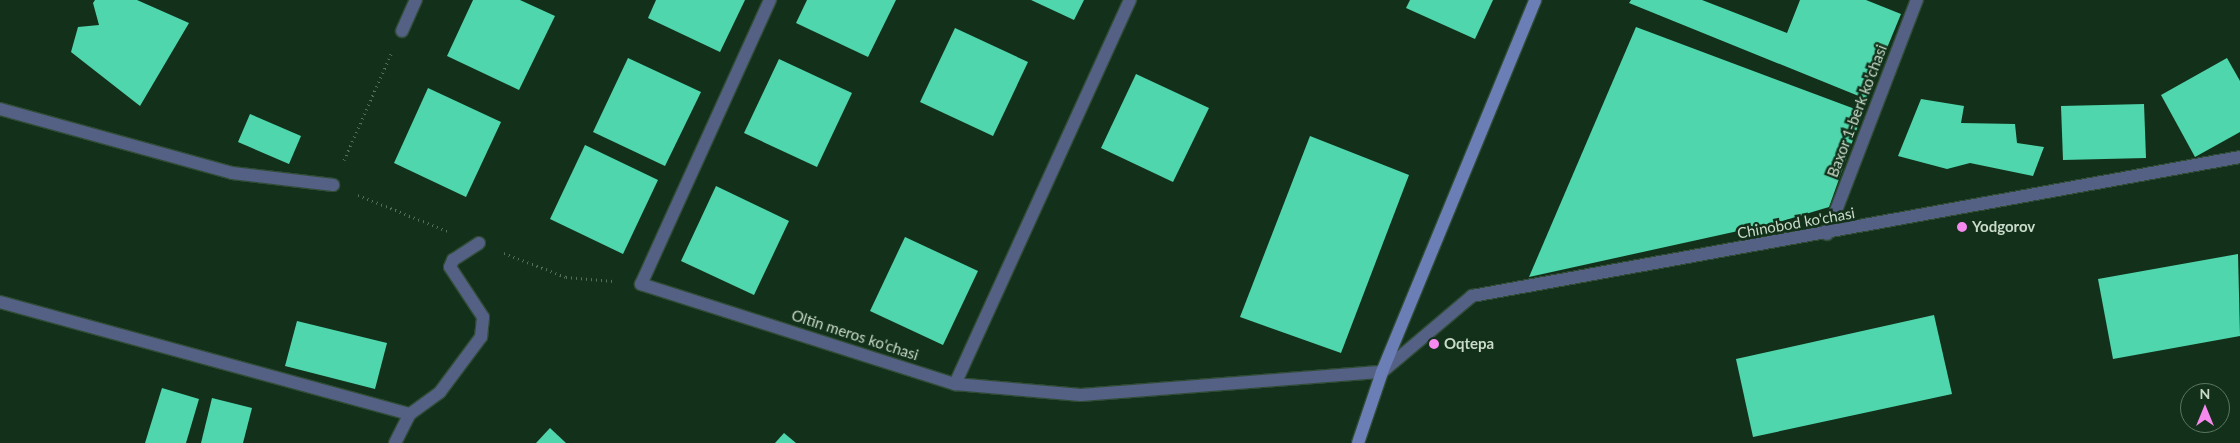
<!DOCTYPE html>
<style>
body{margin:0}
#map{position:relative;width:2240px;height:443px;overflow:hidden;background:#13311a;font-family:Lato,sans-serif}
div>[style]{position:absolute}
.building>*{inset:0;background:#4fd6ad}
.path>*{height:3px;margin-top:-1.5px;transform-origin:0;background:repeating-linear-gradient(90deg,#566f5b 0 1px,transparent 0 5px)}
.roads{filter:drop-shadow(1px 0 #304c36) drop-shadow(-1px 0 #304c36) drop-shadow(0 1px #304c36) drop-shadow(0 -1px #304c36)}
.lane>*{height:12px;margin:-6px;padding:0 6px;transform-origin:6px;border-radius:6px;background:#546084}
.street>*{height:12px;margin:-6px;padding:0 6px;transform-origin:6px;border-radius:6px;background:#546084}
.secondary>*{height:12px;margin:-6px;padding:0 6px;transform-origin:6px;border-radius:6px;background:#6c7eb6}
.dots>*{width:14px;height:14px;translate:-50% -50%;box-sizing:border-box;border:2px solid #13311a;border-radius:50%}
span{translate:-50% -50%;white-space:nowrap;text-align:center;line-height:1.15;-webkit-text-stroke:5px #13311a;paint-order:stroke}
.street-label{font-size:15px;color:#c9dacb}
.poi-label{font-size:15px;color:#c9dacb;font-weight:700}
.left{translate:0 -50%;text-align:left}
.north{position:absolute;left:2180px;top:383px;width:50px;height:50px;box-sizing:border-box;background:#13311a;border:1px solid #5c7561;border-radius:50%;rotate:0deg;font-size:14px;font-weight:700;line-height:20px;text-align:center;color:#c9dacb}
.north::after{content:'';display:block;margin:auto;width:18px;height:22px;background:#f589ee;clip-path:polygon(50% 0,100% 100%,50% 72%,0 100%)}
</style>
<div id="map">
<div class="building">
<div style="clip-path:polygon(95px 0,137px 0,189px 23px,140px 106px,71px 52px,78px 27px,99px 25px,93px 3px)"></div>
<div style="clip-path:polygon(473px 0,520px 0,555px 16px,519px 90px,447px 56px)"></div>
<div style="clip-path:polygon(656px 0,745px 0,720px 52px,648px 18px)"></div>
<div style="clip-path:polygon(807px 0,896px 0,868px 57px,796px 23px)"></div>
<div style="clip-path:polygon(1031px 0,1084px 0,1074px 20px)"></div>
<div style="clip-path:polygon(1410px 0,1493px 0,1475px 39px,1406px 8px)"></div>
<div style="clip-path:polygon(1631px 0,1702px 0,1787px 33px,1800px 0,1866px 0,1901px 14px,1866px 99px,1629px 3px)"></div>
<div style="clip-path:polygon(1636px 27px,1863px 112px,1829px 207px,1779px 222px,1529px 277px)"></div>
<div style="clip-path:polygon(955px 28px,1028px 62px,993px 136px,920px 102px)"></div>
<div style="clip-path:polygon(628px 58px,701px 92px,665px 166px,593px 132px)"></div>
<div style="clip-path:polygon(2227px 58px,2240px 81px,2240px 132px,2195px 157px,2161px 95px)"></div>
<div style="clip-path:polygon(779px 59px,852px 93px,817px 167px,744px 133px)"></div>
<div style="clip-path:polygon(1136px 74px,1209px 108px,1173px 182px,1101px 148px)"></div>
<div style="clip-path:polygon(428px 88px,501px 122px,466px 197px,394px 163px)"></div>
<div style="clip-path:polygon(1921px 99px,1964px 106px,1961px 123px,2015px 124px,2017px 143px,2044px 147px,2033px 176px,1970px 163px,1947px 169px,1898px 156px)"></div>
<div style="clip-path:polygon(2144px 104px,2146px 158px,2063px 160px,2061px 106px)"></div>
<div style="clip-path:polygon(250px 114px,301px 136px,289px 164px,238px 142px)"></div>
<div style="clip-path:polygon(1310px 136px,1409px 175px,1341px 353px,1240px 317px)"></div>
<div style="clip-path:polygon(585px 145px,658px 180px,623px 254px,550px 219px)"></div>
<div style="clip-path:polygon(716px 186px,789px 221px,754px 295px,681px 261px)"></div>
<div style="clip-path:polygon(905px 237px,978px 271px,943px 345px,870px 311px)"></div>
<div style="clip-path:polygon(2238px 254px,2240px 336px,2113px 359px,2098px 279px)"></div>
<div style="clip-path:polygon(1934px 315px,1952px 394px,1753px 437px,1736px 359px)"></div>
<div style="clip-path:polygon(297px 321px,387px 343px,375px 389px,285px 366px)"></div>
<div style="clip-path:polygon(162px 388px,199px 399px,186px 443px,145px 443px)"></div>
<div style="clip-path:polygon(212px 398px,252px 408px,243px 443px,201px 443px)"></div>
<div style="clip-path:polygon(550px 428px,566px 443px,536px 443px)"></div>
<div style="clip-path:polygon(784px 433px,796px 443px,775px 443px)"></div>
</div>
<div class="path">
<div style="left:344px;top:160px;width:116px;rotate:-66.1deg"></div>
<div style="left:358px;top:195px;width:96px;rotate:22deg"></div>
<div style="left:504px;top:253px;width:66px;rotate:21.2deg"></div>
<div style="left:566px;top:277px;width:47px;rotate:4.9deg"></div>
</div>
<div class="roads">
<div class="lane">
<div style="left:0;top:109px;width:241px;rotate:15.4deg"></div>
<div style="left:232px;top:173px;width:102px;rotate:6.8deg"></div>
<div style="left:0;top:302px;width:425px;rotate:15.3deg"></div>
<div style="left:395px;top:443px;width:33px;rotate:-63deg"></div>
<div style="left:410px;top:414px;width:37px;rotate:-36deg"></div>
<div style="left:440px;top:392px;width:69px;rotate:-53.3deg"></div>
<div style="left:481px;top:337px;width:20px;rotate:-84deg"></div>
<div style="left:483px;top:317px;width:60px;rotate:-123.4deg"></div>
<div style="left:450px;top:267px;width:8px;rotate:-67deg"></div>
<div style="left:453px;top:260px;width:31px;rotate:-33deg"></div>
</div>
<div class="street">
<div style="left:770px;top:0;width:312px;rotate:114.4deg"></div>
<div style="left:641px;top:284px;width:330px;rotate:17.7deg"></div>
<div style="left:955px;top:384px;width:126px;rotate:5deg"></div>
<div style="left:1081px;top:395px;width:302px;rotate:-4.4deg"></div>
<div style="left:1382px;top:372px;width:118px;rotate:-40.2deg"></div>
<div style="left:1472px;top:296px;width:780px;rotate:-10.26deg"></div>
<div style="left:402px;top:31px;width:34px;rotate:-66deg"></div>
<div style="left:1827px;top:234px;width:251px;rotate:-69deg"></div>
<div style="left:955px;top:384px;width:422px;rotate:-65.5deg"></div>
</div>
<div class="secondary">
<div style="left:1358px;top:443px;width:75px;rotate:-71.3deg"></div>
<div style="left:1382px;top:372px;width:402px;rotate:-67.6deg"></div>
</div>
</div>
<div class="dots">
<div style="left:1962px;top:227px;background:#f589ee"></div>
<div style="left:1434px;top:344px;background:#f589ee"></div>
</div>
<div class="street-label">
<span style="left:1857px;top:111px;rotate:-69deg">Baxor 1-berk ko'chasi</span>
<span style="left:1796px;top:223px;rotate:-10deg">Chinobod ko'chasi</span>
<span style="left:855px;top:335px;rotate:18deg">Oltin meros ko'chasi</span>
</div>
<div class="poi-label">
<span class="left" style="left:1972px;top:227px">Yodgorov</span>
<span class="left" style="left:1444px;top:344px">Oqtepa</span>
</div>
<div class="north">N</div>
</div>
